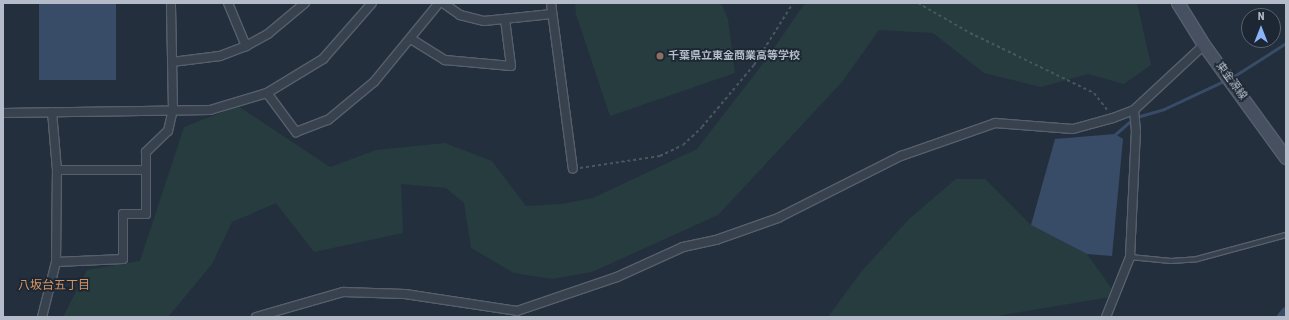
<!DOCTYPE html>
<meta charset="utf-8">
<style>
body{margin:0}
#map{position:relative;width:1289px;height:320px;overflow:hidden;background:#242f3e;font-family:"Roboto Condensed","Noto Sans JP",sans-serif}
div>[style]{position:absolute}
.green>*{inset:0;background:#263c3f}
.water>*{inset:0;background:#394c67}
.stream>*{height:3px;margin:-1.5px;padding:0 1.5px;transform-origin:1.5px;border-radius:1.5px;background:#394c67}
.canal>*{height:10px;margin:-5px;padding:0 5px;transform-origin:5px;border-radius:5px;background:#394c67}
.path>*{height:2px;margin-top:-1px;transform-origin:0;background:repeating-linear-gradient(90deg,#44595c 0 3px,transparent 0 6px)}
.roads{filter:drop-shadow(1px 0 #565f6c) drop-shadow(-1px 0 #565f6c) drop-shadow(0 1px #565f6c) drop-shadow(0 -1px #565f6c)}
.lane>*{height:4px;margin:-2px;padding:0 2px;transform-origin:2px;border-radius:2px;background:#38414e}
.street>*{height:8px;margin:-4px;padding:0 4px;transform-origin:4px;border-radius:4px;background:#38414e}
.secondary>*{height:12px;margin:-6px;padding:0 6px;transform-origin:6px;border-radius:6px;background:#465061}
.dots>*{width:11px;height:11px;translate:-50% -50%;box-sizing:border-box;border:2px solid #1d2633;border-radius:50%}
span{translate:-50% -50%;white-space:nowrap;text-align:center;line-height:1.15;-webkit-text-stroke:3.5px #1d2633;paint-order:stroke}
.poi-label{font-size:11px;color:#b4bcc9;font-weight:700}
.left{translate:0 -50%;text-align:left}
.street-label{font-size:11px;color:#b4bcc9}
.neighbourhood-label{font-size:12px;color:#d59563}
.frame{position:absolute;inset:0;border:4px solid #b4bcc9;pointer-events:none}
.north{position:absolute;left:1241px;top:8px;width:40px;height:40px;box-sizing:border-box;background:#1d2633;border:1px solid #59626f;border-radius:50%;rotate:0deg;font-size:11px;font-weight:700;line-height:16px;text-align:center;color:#b4bcc9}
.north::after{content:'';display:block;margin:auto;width:14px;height:18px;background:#8ab4f8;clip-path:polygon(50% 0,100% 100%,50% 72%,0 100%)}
</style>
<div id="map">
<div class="green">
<div style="clip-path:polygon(575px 3px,721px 3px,728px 19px,735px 73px,610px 116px,576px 14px)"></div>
<div style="clip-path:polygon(805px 3px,1137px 3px,1151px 65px,1124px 84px,1088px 74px,1041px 87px,984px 73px,933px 33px,879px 30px,842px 82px,718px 215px,592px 272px,552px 279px,514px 273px,471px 248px,464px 203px,446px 188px,401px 184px,403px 233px,314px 252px,276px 203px,232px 222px,212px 264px,168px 317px,63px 317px,87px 270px,140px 261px,184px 127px,238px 106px,330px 167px,376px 150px,445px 143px,492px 161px,526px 206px,561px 204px,593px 198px,697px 149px,765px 61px)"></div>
<div style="clip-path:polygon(956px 179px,985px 179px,1031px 225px,1087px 254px,1117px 296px,991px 317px,828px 317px,861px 272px,909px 219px)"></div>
</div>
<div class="water">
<div style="clip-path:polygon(39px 3px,116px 3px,116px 80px,39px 80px)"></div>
<div style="clip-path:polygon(1115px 134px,1123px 139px,1112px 256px,1087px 254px,1031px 225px,1055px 139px)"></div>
</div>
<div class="stream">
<div style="left:1231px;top:78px;width:65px;rotate:-32.5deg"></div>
<div style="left:1140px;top:116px;width:25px;rotate:-16deg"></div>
<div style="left:1164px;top:109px;width:68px;rotate:-25.1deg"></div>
<div style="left:1112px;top:137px;width:23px;rotate:-41deg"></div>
</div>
<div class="canal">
<div style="left:1282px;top:317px;width:6px;rotate:-51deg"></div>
</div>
<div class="path">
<div style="left:918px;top:3px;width:60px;rotate:30deg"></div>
<div style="left:970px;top:33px;width:138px;rotate:25.8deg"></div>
<div style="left:1094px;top:93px;width:23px;rotate:52deg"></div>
<div style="left:580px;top:168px;width:81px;rotate:-8.5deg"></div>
<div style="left:660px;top:156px;width:25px;rotate:-26deg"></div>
<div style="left:683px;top:145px;width:26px;rotate:-43deg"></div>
<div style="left:702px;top:127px;width:81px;rotate:-50deg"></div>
<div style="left:754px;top:65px;width:73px;rotate:-57.8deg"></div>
</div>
<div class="roads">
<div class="lane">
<div style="left:1130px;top:257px;width:41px;rotate:5.6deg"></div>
<div style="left:1171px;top:261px;width:26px;rotate:-4deg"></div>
<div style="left:1197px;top:259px;width:92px;rotate:-15.1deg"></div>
</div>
<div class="street">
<div style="left:228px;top:3px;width:47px;rotate:67.3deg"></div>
<div style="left:443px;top:3px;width:21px;rotate:35deg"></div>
<div style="left:460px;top:15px;width:25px;rotate:14deg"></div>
<div style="left:484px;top:21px;width:68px;rotate:-5.9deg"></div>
<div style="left:551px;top:3px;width:167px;rotate:82.5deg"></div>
<div style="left:411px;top:39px;width:40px;rotate:32deg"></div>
<div style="left:445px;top:60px;width:66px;rotate:5.2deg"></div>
<div style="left:511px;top:66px;width:47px;rotate:-97.3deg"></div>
<div style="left:172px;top:62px;width:48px;rotate:-7.1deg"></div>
<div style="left:220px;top:56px;width:28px;rotate:-21deg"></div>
<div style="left:246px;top:46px;width:26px;rotate:-29deg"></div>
<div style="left:269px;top:33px;width:47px;rotate:-39.8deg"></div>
<div style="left:267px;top:93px;width:49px;rotate:53.4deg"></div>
<div style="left:296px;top:132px;width:34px;rotate:-21deg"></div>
<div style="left:328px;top:120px;width:60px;rotate:-39.6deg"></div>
<div style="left:374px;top:82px;width:102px;rotate:-50.6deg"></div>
<div style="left:3px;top:113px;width:207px;rotate:-0.8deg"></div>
<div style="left:210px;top:110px;width:59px;rotate:-16.6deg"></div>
<div style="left:267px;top:93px;width:66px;rotate:-31.3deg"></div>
<div style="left:323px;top:59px;width:74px;rotate:-48.8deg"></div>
<div style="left:57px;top:170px;width:88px"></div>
<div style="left:56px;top:262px;width:67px;rotate:-2.6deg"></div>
<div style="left:123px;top:259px;width:45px;rotate:-90deg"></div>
<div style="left:123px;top:214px;width:23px"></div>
<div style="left:146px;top:214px;width:62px;rotate:-90deg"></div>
<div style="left:146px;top:152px;width:30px;rotate:-44deg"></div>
<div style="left:168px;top:131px;width:22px;rotate:-77deg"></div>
<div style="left:173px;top:110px;width:107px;rotate:-91.1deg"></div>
<div style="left:42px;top:317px;width:57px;rotate:-75.7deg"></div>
<div style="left:56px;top:262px;width:92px;rotate:-89.4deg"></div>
<div style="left:57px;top:170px;width:58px;rotate:-94.9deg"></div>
<div style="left:256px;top:317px;width:91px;rotate:-16deg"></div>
<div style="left:343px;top:292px;width:62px;rotate:1.8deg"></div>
<div style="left:405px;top:294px;width:113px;rotate:8.6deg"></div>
<div style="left:517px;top:311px;width:106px;rotate:-18.8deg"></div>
<div style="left:617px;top:277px;width:72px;rotate:-24.4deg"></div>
<div style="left:683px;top:247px;width:34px;rotate:-12deg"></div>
<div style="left:716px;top:240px;width:66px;rotate:-19.5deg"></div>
<div style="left:778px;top:218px;width:138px;rotate:-26.8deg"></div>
<div style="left:901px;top:156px;width:100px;rotate:-19.3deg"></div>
<div style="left:995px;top:123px;width:78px;rotate:4.4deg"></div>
<div style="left:1073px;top:129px;width:41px;rotate:-15.4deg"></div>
<div style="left:1113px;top:118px;width:22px;rotate:-21deg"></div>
<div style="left:1134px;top:110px;width:96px;rotate:-42.9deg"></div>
<div style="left:1106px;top:317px;width:65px;rotate:-68.2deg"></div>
<div style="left:1130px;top:257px;width:125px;rotate:-87.3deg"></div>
<div style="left:1136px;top:132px;width:22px;rotate:-95deg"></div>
</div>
<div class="secondary">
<div style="left:1178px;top:3px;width:49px;rotate:58.2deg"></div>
<div style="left:1204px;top:45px;width:140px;rotate:54deg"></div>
</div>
</div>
<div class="dots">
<div style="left:660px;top:56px;background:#8d6e63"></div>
</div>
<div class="poi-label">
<span class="left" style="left:668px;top:56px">千葉県立東金商業高等学校</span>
</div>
<div class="street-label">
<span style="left:1231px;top:81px;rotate:54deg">東金源線</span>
</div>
<div class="neighbourhood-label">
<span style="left:54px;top:286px">八坂台五丁目</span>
</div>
<div class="frame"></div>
<div class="north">N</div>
</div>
